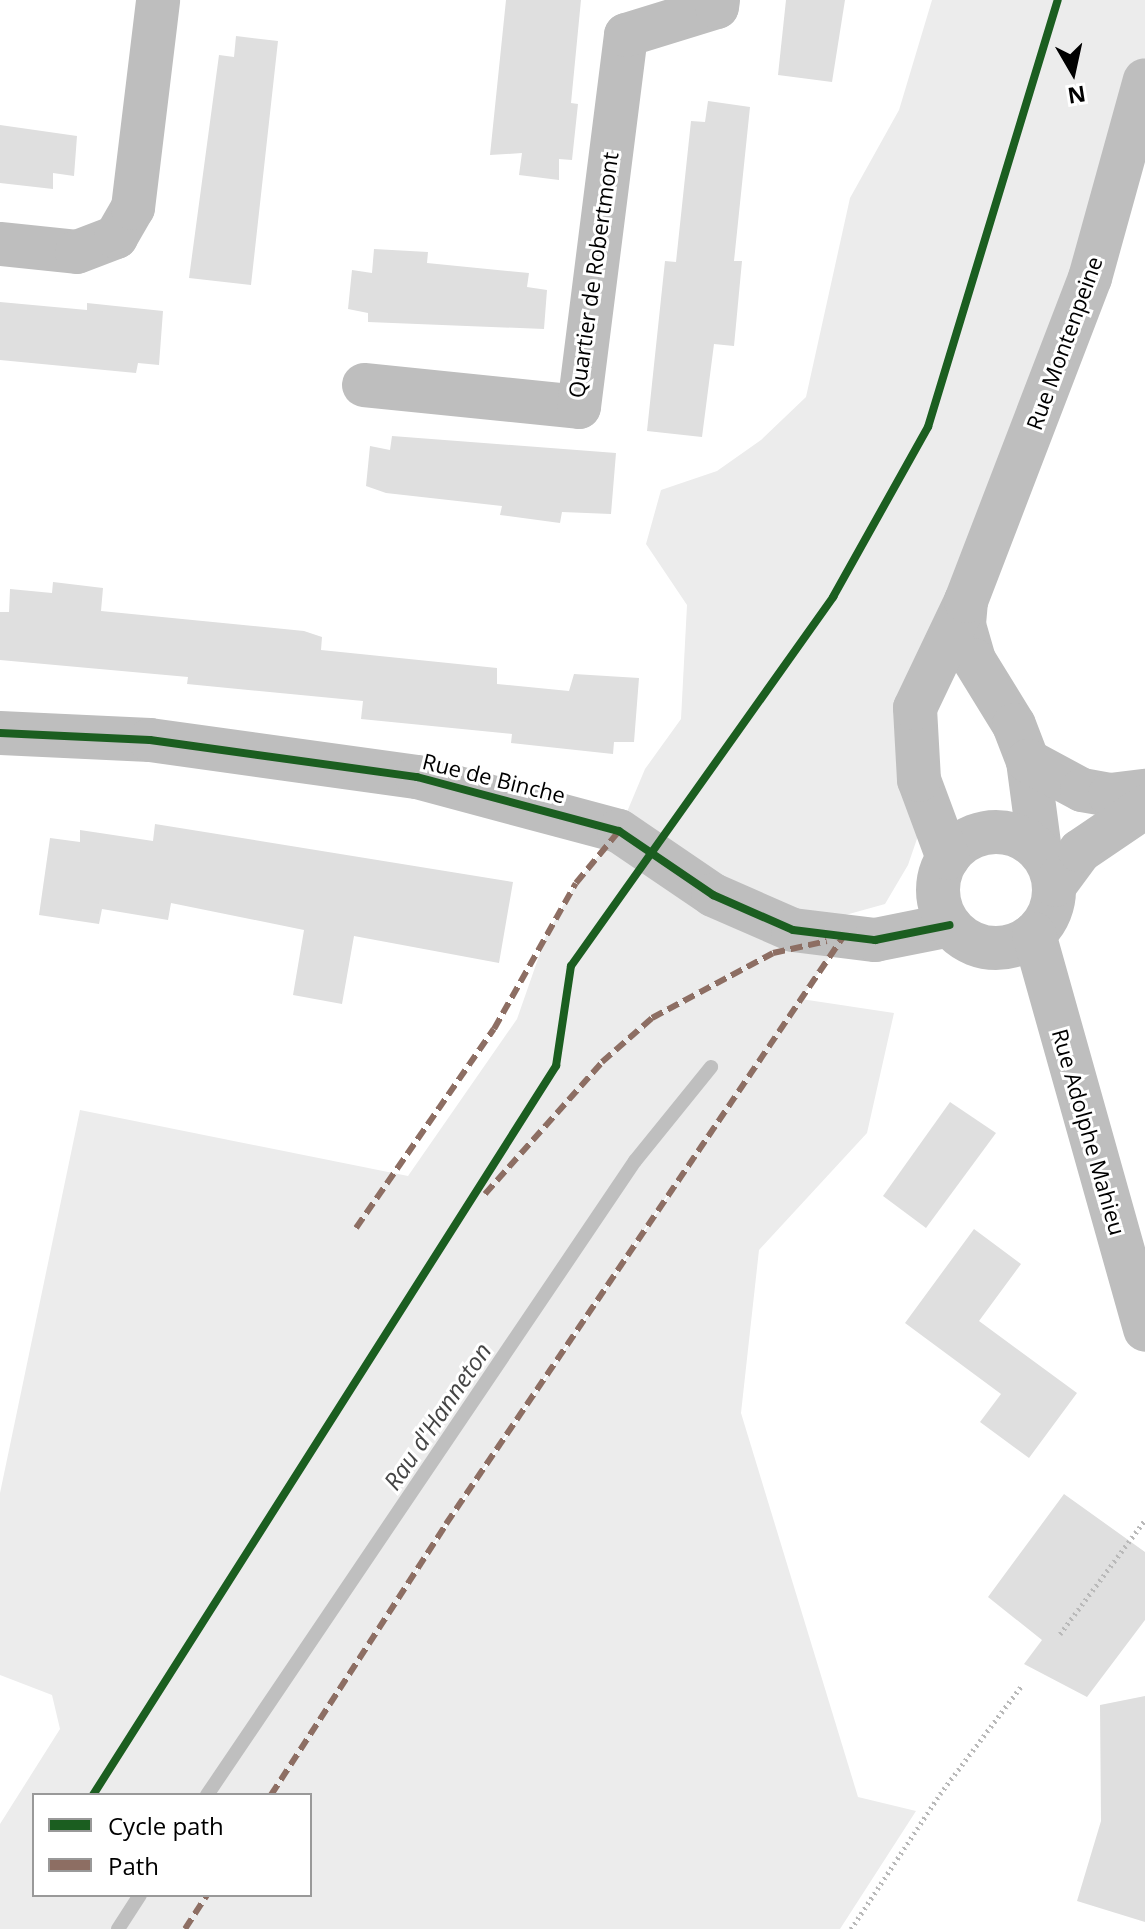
<!DOCTYPE html>
<style>
body{margin:0}
#map{position:relative;width:1145px;height:1929px;overflow:hidden;background:#fff;font-family:"Open Sans",sans-serif}
div>[style]{position:absolute}
.green>*{inset:0;background:#ececec}
.stream>*{height:14px;margin:-7px;padding:0 7px;transform-origin:7px;border-radius:7px;background:#bfbfbf}
.building>*{inset:0;background:#dfdfdf}
.path>*{height:5px;margin-top:-2.5px;transform-origin:0;background:repeating-linear-gradient(90deg,#b9b9b9 0 2px,transparent 0 6px)}
.minor>*{height:44px;margin:-22px;padding:0 22px;transform-origin:22px;border-radius:22px;background:#bebebe}
.minor>.ring{margin:-22px;padding:0;box-sizing:content-box;background:none;border:44px solid #bebebe;border-radius:50%}
.quiet>*{height:6px;margin-top:-3px;transform-origin:0;background:repeating-linear-gradient(90deg,#8d6e63 0 12px,transparent 0 18px)}
.cycleway>*{height:8px;margin:-4px;padding:0 4px;transform-origin:4px;border-radius:4px;background:#1b5e20}
span{translate:-50% -50%;white-space:nowrap;text-align:center;line-height:1.15;-webkit-text-stroke:6px #fff;paint-order:stroke}
.street-label{font-size:22px;color:#000}
.water-label{font-size:24px;color:#444;font-style:italic}
.legend{position:absolute;left:32px;top:1793px;width:280px;height:104px;box-sizing:border-box;background:#fff;border:2px solid #999;margin:0;padding:10px 14px;list-style:none;font-size:24px;color:#000}
.legend li{display:flex;align-items:center;gap:16px;height:40px}
.legend b{width:40px;border:2px solid #999}
.north{position:absolute;left:1033px;top:32px;width:80px;height:80px;-webkit-text-stroke:6px #fff;paint-order:stroke;rotate:171deg;font-size:22px;font-weight:700;line-height:32px;text-align:center;color:#000}
.north::after{content:'';display:block;margin:auto;width:28px;height:36px;background:#000;clip-path:polygon(50% 0,100% 100%,50% 72%,0 100%)}
</style>
<div id="map">
<div class="green">
<div style="clip-path:polygon(evenodd,932px 0,1145px 0,1145px 80px,915px 708px,920px 830px,908px 865px,885px 904px,795px 929px,843px 937px,801px 999px,894px 1013px,867px 1133px,759px 1250px,741px 1413px,858px 1797px,916px 1811px,840px 1929px,0 1929px,0 1824px,60px 1729px,52px 1695px,0 1675px,0 1493px,80px 1110px,408px 1176px,517px 1019px,546px 936px,576px 883px,619px 831px,645px 769px,681px 719px,687px 605px,646px 544px,661px 490px,717px 471px,761px 440px,806px 397px,850px 198px,899px 110px,932px 0,668px 1194px,669px 1195px,384px 1620px,446px 1524px,668px 1194px,932px 0,34px 1795px,310px 1795px,310px 1895px,34px 1895px,34px 1795px)"></div>
</div>
<div class="stream">
<div style="left:207px;top:1795px;width:765px;rotate:-55.98deg"></div>
<div style="left:635px;top:1161px;width:121px;rotate:-51deg"></div>
<div style="left:118px;top:1929px;width:40px;rotate:-57.1deg"></div>
</div>
<div class="building">
<div style="clip-path:polygon(506px 0,581px 0,571px 103px,578px 104px,572px 160px,559px 159px,559px 180px,519px 175px,522px 153px,490px 155px)"></div>
<div style="clip-path:polygon(786px 0,845px 0,832px 82px,778px 75px)"></div>
<div style="clip-path:polygon(236px 36px,278px 41px,251px 285px,189px 278px,219px 55px,234px 57px)"></div>
<div style="clip-path:polygon(708px 101px,750px 107px,734px 261px,742px 261px,734px 346px,714px 344px,702px 437px,647px 431px,665px 261px,676px 262px,691px 121px,705px 122px)"></div>
<div style="clip-path:polygon(0 125px,77px 136px,74px 176px,53px 173px,53px 189px,0 183px)"></div>
<div style="clip-path:polygon(374px 249px,428px 252px,427px 263px,529px 273px,527px 287px,547px 290px,544px 329px,368px 322px,368px 313px,348px 309px,352px 270px,372px 273px)"></div>
<div style="clip-path:polygon(0 302px,87px 310px,87px 303px,163px 311px,159px 365px,138px 363px,136px 373px,0 360px)"></div>
<div style="clip-path:polygon(392px 436px,616px 453px,611px 514px,562px 512px,560px 523px,500px 515px,502px 506px,386px 493px,366px 486px,370px 446px,390px 450px)"></div>
<div style="clip-path:polygon(53px 582px,103px 588px,101px 611px,304px 631px,322px 637px,321px 650px,497px 668px,497px 684px,569px 691px,574px 674px,639px 678px,634px 742px,614px 742px,613px 754px,511px 743px,512px 734px,361px 719px,363px 701px,187px 684px,188px 677px,0 660px,0 612px,9px 612px,10px 589px,52px 593px)"></div>
<div style="clip-path:polygon(155px 824px,513px 882px,499px 963px,354px 936px,342px 1004px,293px 995px,304px 930px,171px 903px,168px 920px,102px 909px,99px 924px,39px 915px,50px 838px,80px 842px,80px 830px,153px 841px)"></div>
<div style="clip-path:polygon(950px 1102px,996px 1133px,926px 1228px,883px 1196px)"></div>
<div style="clip-path:polygon(974px 1229px,1021px 1264px,979px 1321px,1077px 1393px,1029px 1458px,980px 1422px,1001px 1394px,905px 1323px)"></div>
<div style="clip-path:polygon(1064px 1494px,1145px 1552px,1145px 1620px,1087px 1697px,1024px 1664px,1042px 1640px,988px 1597px)"></div>
<div style="clip-path:polygon(1145px 1696px,1145px 1922px,1077px 1901px,1101px 1821px,1100px 1705px)"></div>
</div>
<div class="path">
<div style="left:1060px;top:1634px;width:142px;rotate:-53.3deg"></div>
<div style="left:851px;top:1929px;width:162px;rotate:-56.6deg"></div>
<div style="left:940px;top:1794px;width:136px;rotate:-53deg"></div>
</div>
<div class="minor">
<div style="left:0;top:244px;width:77px;rotate:5.9deg"></div>
<div style="left:77px;top:252px;width:42px;rotate:-21deg"></div>
<div style="left:116px;top:237px;width:34px;rotate:-60deg"></div>
<div style="left:133px;top:208px;width:209px;rotate:-83.1deg"></div>
<div style="left:364px;top:385px;width:216px;rotate:5.8deg"></div>
<div style="left:579px;top:407px;width:375px;rotate:-82.8deg"></div>
<div style="left:626px;top:35px;width:95px;rotate:-17.1deg"></div>
<div style="left:717px;top:7px;width:7px;rotate:-82deg"></div>
<div style="left:966px;top:601px;width:24px;rotate:95deg"></div>
<div style="left:964px;top:625px;width:36px;rotate:74deg"></div>
<div style="left:974px;top:660px;width:76px;rotate:58.4deg"></div>
<div style="left:1014px;top:725px;width:39px;rotate:69deg"></div>
<div style="left:1028px;top:761px;width:91px;rotate:82.4deg"></div>
<div style="left:0;top:733px;width:150px;rotate:2.7deg"></div>
<div style="left:150px;top:740px;width:270px;rotate:7.9deg"></div>
<div style="left:417px;top:777px;width:209px;rotate:15deg"></div>
<div style="left:619px;top:831px;width:114px;rotate:34.2deg"></div>
<div style="left:713px;top:895px;width:87px;rotate:23.6deg"></div>
<div style="left:793px;top:930px;width:83px;rotate:7deg"></div>
<div style="left:875px;top:940px;width:76px;rotate:-11.3deg"></div>
<div style="left:1028px;top:761px;width:61px;rotate:28.2deg"></div>
<div style="left:1082px;top:790px;width:28px;rotate:10deg"></div>
<div style="left:1110px;top:795px;width:35px;rotate:-7deg"></div>
<div class="ring" style="left:938px;top:832px;width:72px;height:72px"></div>
<div style="left:948px;top:858px;width:83px;rotate:-110.4deg"></div>
<div style="left:919px;top:780px;width:72px;rotate:-93.2deg"></div>
<div style="left:915px;top:708px;width:119px;rotate:-64.5deg"></div>
<div style="left:966px;top:601px;width:346px;rotate:-69deg"></div>
<div style="left:1090px;top:278px;width:205px;rotate:-74.5deg"></div>
<div style="left:1055px;top:885px;width:42px;rotate:-53.7deg"></div>
<div style="left:1080px;top:851px;width:78px;rotate:-34.1deg"></div>
<div style="left:1034px;top:934px;width:411px;rotate:74.3deg"></div>
</div>
<div class="quiet">
<div style="left:485px;top:1194px;width:176px;rotate:-48.4deg"></div>
<div style="left:602px;top:1062px;width:67px;rotate:-41.3deg"></div>
<div style="left:652px;top:1018px;width:137px;rotate:-28.2deg"></div>
<div style="left:773px;top:953px;width:55px;rotate:-12.5deg"></div>
<div style="left:356px;top:1228px;width:242px;rotate:-55.3deg"></div>
<div style="left:494px;top:1029px;width:167px;rotate:-60.7deg"></div>
<div style="left:576px;top:883px;width:67px;rotate:-50.4deg"></div>
<div style="left:271px;top:1795px;width:323px;rotate:-57.1deg"></div>
<div style="left:446px;top:1524px;width:709px;rotate:-55.93deg"></div>
<div style="left:185px;top:1929px;width:40px;rotate:-57.1deg"></div>
</div>
<div class="cycleway">
<div style="left:0;top:733px;width:150px;rotate:2.7deg"></div>
<div style="left:150px;top:740px;width:270px;rotate:7.9deg"></div>
<div style="left:417px;top:777px;width:209px;rotate:15deg"></div>
<div style="left:619px;top:831px;width:114px;rotate:34.2deg"></div>
<div style="left:713px;top:895px;width:87px;rotate:23.6deg"></div>
<div style="left:793px;top:930px;width:83px;rotate:7deg"></div>
<div style="left:875px;top:940px;width:76px;rotate:-11.3deg"></div>
<div style="left:93px;top:1795px;width:864px;rotate:-57.58deg"></div>
<div style="left:556px;top:1066px;width:101px;rotate:-81.5deg"></div>
<div style="left:571px;top:966px;width:453px;rotate:-54.6deg"></div>
<div style="left:833px;top:597px;width:195px;rotate:-60.8deg"></div>
<div style="left:928px;top:427px;width:446px;rotate:-73.1deg"></div>
</div>
<div class="street-label">
<span style="left:593px;top:275px;rotate:-82deg">Quartier de Robertmont</span>
<span style="left:1064px;top:343px;rotate:-70deg">Rue Montenpeine</span>
<span style="left:494px;top:778px;rotate:14deg">Rue de Binche</span>
<span style="left:1089px;top:1132px;rotate:74deg">Rue Adolphe Mahieu</span>
</div>
<div class="water-label">
<span style="left:437px;top:1416px;rotate:-56deg">Rau d'Hanneton</span>
</div>
<ul class="legend">
<li><b style="height:10px;background:#1b5e20"></b>Cycle path</li>
<li><b style="height:10px;background:#8d6e63"></b>Path</li>
</ul>
<div class="north">N</div>
</div>
